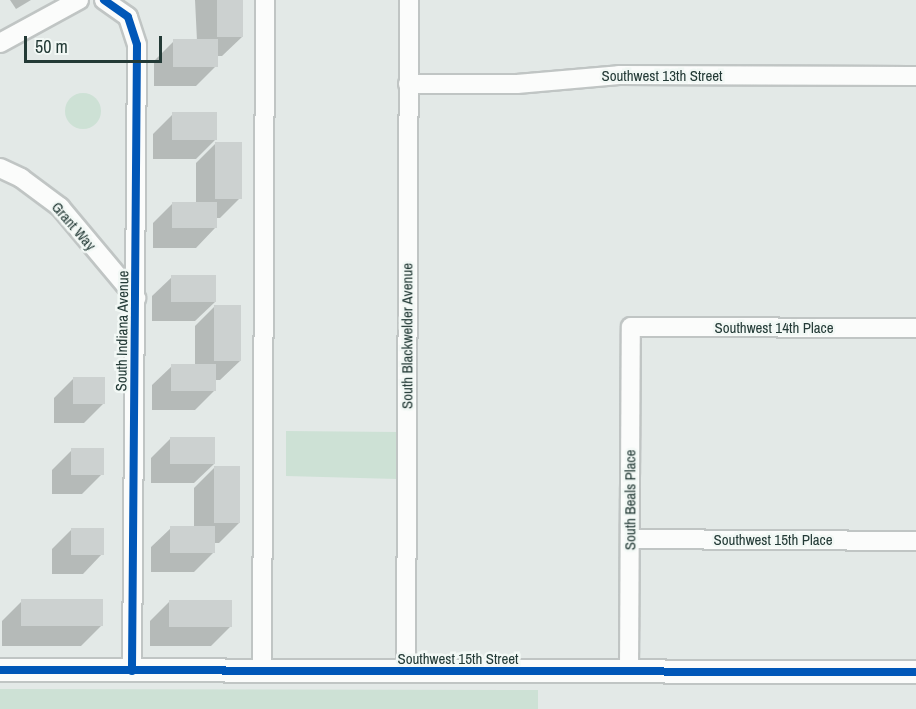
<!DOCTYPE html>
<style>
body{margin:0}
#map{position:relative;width:916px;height:709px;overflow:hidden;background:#e3e9e7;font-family:"Archivo Narrow",sans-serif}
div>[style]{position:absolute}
.green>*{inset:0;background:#cde1d5}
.round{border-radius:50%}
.shadow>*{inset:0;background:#0003}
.building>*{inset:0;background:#ccd1d0}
.roads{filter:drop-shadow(2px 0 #c0c5c4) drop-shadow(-2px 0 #c0c5c4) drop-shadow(0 2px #c0c5c4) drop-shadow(0 -2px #c0c5c4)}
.minor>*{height:18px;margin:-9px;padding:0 9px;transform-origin:9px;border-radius:9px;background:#fbfcfb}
.tertiary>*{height:22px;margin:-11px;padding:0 11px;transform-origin:11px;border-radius:11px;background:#fbfcfb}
.cycleway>*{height:8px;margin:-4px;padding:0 4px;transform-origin:4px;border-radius:4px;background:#0057b8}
span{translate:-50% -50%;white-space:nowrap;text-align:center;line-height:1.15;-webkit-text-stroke:5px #f2f8f5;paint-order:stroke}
.street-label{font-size:15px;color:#233a36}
.scale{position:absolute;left:24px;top:36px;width:138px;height:27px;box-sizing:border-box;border:3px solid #233a36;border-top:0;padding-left:8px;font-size:18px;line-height:21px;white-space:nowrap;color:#233a36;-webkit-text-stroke:4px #f2f8f5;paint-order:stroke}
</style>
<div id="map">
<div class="green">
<div class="round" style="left:65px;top:93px;width:36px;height:36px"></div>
<div style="clip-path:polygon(286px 431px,397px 432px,397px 479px,286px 476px)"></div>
<div style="clip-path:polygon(0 689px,538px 690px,538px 709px,0 709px)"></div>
</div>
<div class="shadow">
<div style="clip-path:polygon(10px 0,31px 0,16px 9px)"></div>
<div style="clip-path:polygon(195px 0,242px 0,242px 37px,222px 56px,216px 56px,216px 66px,196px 86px,154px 86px,154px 61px,174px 41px,197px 41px)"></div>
<div style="clip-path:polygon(173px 114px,216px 139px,196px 159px,153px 159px,153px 134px)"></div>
<div style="clip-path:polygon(216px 143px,240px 198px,220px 218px,215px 218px,215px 228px,196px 248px,153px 248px,153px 223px,173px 203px,196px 203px,196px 163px)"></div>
<div style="clip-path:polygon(172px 277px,215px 302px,195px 321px,152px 321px,152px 296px)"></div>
<div style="clip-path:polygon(215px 306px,240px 361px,220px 380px,215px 380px,215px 390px,195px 410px,152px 410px,152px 385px,172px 366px,195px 366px,195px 326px)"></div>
<div style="clip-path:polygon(73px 379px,104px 403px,84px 423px,54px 423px,54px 398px)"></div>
<div style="clip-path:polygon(171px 438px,214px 464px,194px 483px,151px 483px,151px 458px)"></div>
<div style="clip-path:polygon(72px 450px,102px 474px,82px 494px,52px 494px,52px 470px)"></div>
<div style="clip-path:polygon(214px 468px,239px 523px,219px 543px,214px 543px,214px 552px,194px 572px,151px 572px,151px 547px,171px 528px,194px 528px,194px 488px)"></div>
<div style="clip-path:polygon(72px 529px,102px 554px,83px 574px,52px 574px,52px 549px)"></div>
<div style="clip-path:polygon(22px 601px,101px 626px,81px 646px,2px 646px,2px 621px)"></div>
<div style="clip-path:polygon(170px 601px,231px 626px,211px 646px,150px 646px,150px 621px)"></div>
</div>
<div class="building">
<div style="clip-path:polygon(217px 0,243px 0,243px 37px,217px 37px)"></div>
<div style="clip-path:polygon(173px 39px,218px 39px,218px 67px,173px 67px)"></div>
<div style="clip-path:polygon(172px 112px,217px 112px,217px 140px,172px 140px)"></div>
<div style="clip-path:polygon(215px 142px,242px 142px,242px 199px,215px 199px)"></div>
<div style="clip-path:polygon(172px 202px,217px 202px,217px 228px,172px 228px)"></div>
<div style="clip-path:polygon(171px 275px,216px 275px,216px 302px,171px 302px)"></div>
<div style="clip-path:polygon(214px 305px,241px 305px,241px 361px,214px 361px)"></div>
<div style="clip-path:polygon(171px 364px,216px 364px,216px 391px,171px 391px)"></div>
<div style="clip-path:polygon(73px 377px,105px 377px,105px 404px,73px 404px)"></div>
<div style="clip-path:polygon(170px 437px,215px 437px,215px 464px,170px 464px)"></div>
<div style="clip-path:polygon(71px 448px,104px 448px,104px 475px,71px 475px)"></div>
<div style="clip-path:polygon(214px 466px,240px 466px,240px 523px,214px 523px)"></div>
<div style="clip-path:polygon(170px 526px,215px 526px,215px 553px,170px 553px)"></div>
<div style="clip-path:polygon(71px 528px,104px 528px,104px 555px,71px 555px)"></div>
<div style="clip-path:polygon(21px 599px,103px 599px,103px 626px,21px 626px)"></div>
<div style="clip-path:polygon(169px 600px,232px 600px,232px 627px,169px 627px)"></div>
</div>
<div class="roads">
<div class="minor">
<div style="left:104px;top:0;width:29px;rotate:35deg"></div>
<div style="left:128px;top:17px;width:29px;rotate:72deg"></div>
<div style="left:137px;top:45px;width:626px;rotate:90.46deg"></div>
<div style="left:0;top:43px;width:90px;rotate:-28.6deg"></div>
<div style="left:408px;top:84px;width:109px"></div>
<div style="left:517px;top:84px;width:102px;rotate:-5deg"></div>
<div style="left:619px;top:75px;width:297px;rotate:0.2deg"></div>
<div style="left:0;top:168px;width:23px;rotate:25deg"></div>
<div style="left:21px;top:178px;width:49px;rotate:36.6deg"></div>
<div style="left:60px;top:207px;width:119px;rotate:50.1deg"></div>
<div style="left:631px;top:539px;width:285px;rotate:0.4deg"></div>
<div style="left:262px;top:672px;width:672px;rotate:-89.74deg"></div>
<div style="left:406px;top:672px;width:672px;rotate:-89.74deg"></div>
<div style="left:629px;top:672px;width:345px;rotate:-89.7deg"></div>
<div style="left:631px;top:327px;width:285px;rotate:0.2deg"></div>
</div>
<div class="tertiary">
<div style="left:0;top:670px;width:916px;rotate:0.13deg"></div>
</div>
</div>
<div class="cycleway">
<div style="left:104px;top:0;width:29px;rotate:35deg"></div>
<div style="left:128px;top:17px;width:29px;rotate:72deg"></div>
<div style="left:137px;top:45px;width:626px;rotate:90.46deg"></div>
<div style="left:0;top:670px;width:916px;rotate:0.13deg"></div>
</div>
<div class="street-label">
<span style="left:662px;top:76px">Southwest 13th Street</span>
<span style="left:74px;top:226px;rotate:49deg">Grant Way</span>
<span style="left:774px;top:328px">Southwest 14th Place</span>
<span style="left:122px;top:331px;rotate:-89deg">South Indiana Avenue</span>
<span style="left:407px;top:336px;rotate:-90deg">South Blackwelder Avenue</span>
<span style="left:630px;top:500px;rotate:-90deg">South Beals Place</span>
<span style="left:773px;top:540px">Southwest 15th Place</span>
<span style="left:458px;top:659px">Southwest 15th Street</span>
</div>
<div class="scale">50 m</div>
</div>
